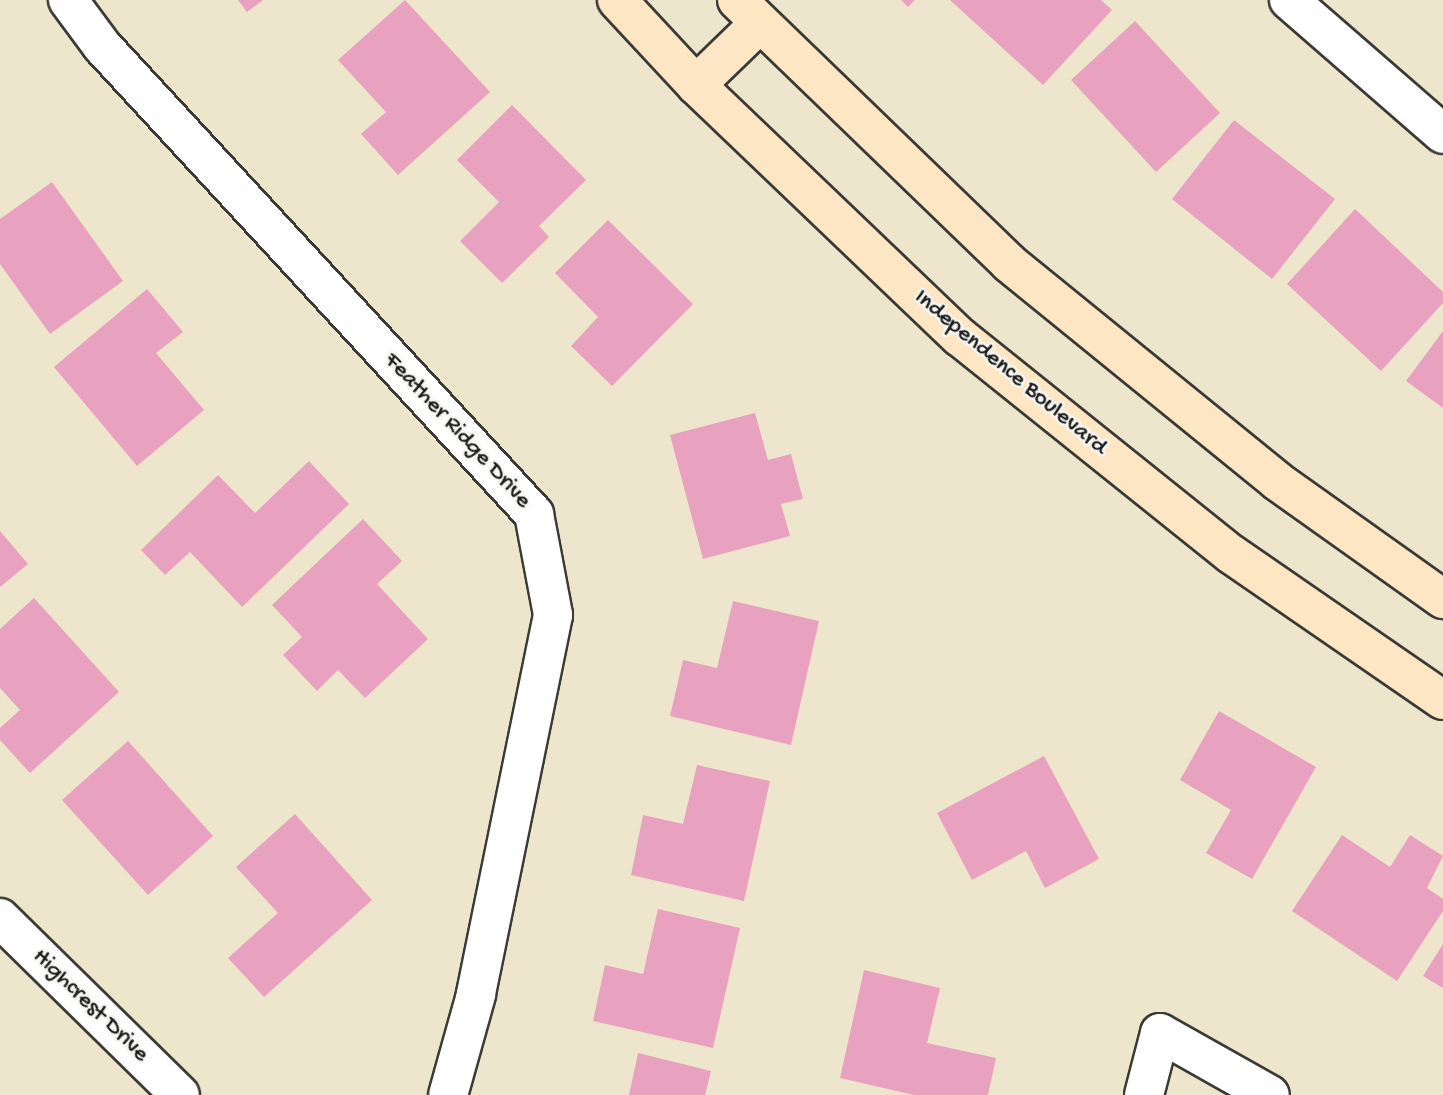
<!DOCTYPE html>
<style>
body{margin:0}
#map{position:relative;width:1443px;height:1095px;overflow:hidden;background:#ede6cc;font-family:"Gochi Hand",sans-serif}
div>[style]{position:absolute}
.building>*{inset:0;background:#e8a2bf}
.roads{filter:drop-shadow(2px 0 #3b3a36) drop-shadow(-2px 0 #3b3a36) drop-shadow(0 2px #3b3a36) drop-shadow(0 -2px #3b3a36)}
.minor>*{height:38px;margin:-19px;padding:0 19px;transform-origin:19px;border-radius:19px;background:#fff}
.secondary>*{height:38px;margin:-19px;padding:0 19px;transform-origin:19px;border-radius:19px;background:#fce6c4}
span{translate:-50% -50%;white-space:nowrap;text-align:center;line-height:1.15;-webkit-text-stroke:5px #f6f6f2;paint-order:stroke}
.street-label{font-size:24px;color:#1c1c1c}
</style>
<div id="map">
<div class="building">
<div style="clip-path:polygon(238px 0,263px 0,247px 12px)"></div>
<div style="clip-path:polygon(405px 0,490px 92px,398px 175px,361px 134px,386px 112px,338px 60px)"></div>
<div style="clip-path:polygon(901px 0,915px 0,908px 7px)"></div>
<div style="clip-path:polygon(950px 0,1101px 0,1112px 10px,1043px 85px)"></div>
<div style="clip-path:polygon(1135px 21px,1220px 113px,1156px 172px,1071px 80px)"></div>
<div style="clip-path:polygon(512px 105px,586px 180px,539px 226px,549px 237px,502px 283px,460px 241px,499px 202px,457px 160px)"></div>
<div style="clip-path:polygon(1234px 120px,1335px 199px,1272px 279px,1172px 199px)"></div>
<div style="clip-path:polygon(52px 182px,123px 281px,50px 334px,0 264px,0 219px)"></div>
<div style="clip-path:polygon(1355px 209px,1443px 292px,1443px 303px,1381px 371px,1287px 284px)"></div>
<div style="clip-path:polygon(608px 220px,693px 304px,612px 386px,571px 346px,598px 317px,555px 273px)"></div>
<div style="clip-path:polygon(147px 289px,183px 332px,156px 353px,204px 410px,137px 466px,54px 367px)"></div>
<div style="clip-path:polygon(1443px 331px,1443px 408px,1406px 381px)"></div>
<div style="clip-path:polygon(755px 413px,768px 460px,791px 454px,803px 499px,781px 504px,790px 536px,703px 559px,670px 435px)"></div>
<div style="clip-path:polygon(309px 461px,349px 504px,242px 607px,190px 552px,165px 575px,141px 550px,218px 475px,255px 513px)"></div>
<div style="clip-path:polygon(363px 519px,402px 561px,377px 584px,428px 639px,365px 698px,338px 670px,317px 691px,283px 655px,302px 637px,272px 605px)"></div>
<div style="clip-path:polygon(0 531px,28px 564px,0 587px)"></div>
<div style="clip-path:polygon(34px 598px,119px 692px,30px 773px,0 740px,0 728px,20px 710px,0 688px,0 629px)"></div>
<div style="clip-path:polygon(733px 601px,819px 621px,791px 745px,670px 716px,683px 660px,717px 668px)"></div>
<div style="clip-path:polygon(1219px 711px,1316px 767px,1252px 879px,1206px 853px,1231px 810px,1180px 780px)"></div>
<div style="clip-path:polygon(128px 741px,213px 836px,148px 895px,62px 800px)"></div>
<div style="clip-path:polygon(1044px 756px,1099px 859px,1045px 888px,1026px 851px,972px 880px,937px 813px)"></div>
<div style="clip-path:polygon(697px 765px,770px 781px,744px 901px,631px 875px,643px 815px,683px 824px)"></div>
<div style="clip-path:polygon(295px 814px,372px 900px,264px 997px,228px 958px,278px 913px,236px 867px)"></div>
<div style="clip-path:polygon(1342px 835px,1390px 867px,1410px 835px,1443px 856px,1427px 888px,1443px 899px,1443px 911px,1397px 981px,1292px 911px)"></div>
<div style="clip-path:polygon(658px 909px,740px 928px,713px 1048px,593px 1021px,605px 965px,643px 974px)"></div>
<div style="clip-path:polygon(1443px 944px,1443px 988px,1423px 976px)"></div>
<div style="clip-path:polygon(864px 970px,940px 988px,927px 1043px,996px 1058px,988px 1095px,914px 1095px,840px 1078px)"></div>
<div style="clip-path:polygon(638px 1053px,711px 1071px,705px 1095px,629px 1095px)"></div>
</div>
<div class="roads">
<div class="minor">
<div style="left:68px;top:0;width:57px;rotate:53.5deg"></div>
<div style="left:102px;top:46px;width:637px;rotate:47.29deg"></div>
<div style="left:534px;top:514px;width:103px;rotate:79.3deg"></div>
<div style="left:553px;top:615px;width:388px;rotate:101.5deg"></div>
<div style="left:476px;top:995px;width:104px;rotate:105.6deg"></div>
<div style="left:1289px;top:0;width:204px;rotate:41deg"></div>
<div style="left:0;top:918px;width:252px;rotate:44.5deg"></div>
<div style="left:1144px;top:1095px;width:64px;rotate:-75.5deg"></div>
<div style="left:1160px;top:1033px;width:126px;rotate:29.4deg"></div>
</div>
<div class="secondary">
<div style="left:617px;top:0;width:116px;rotate:47.1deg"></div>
<div style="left:696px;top:85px;width:365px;rotate:43.7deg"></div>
<div style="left:960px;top:337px;width:347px;rotate:38.7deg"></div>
<div style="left:1231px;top:554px;width:257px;rotate:34.6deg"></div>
<div style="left:737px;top:0;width:378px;rotate:44deg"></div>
<div style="left:1009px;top:263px;width:345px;rotate:39.1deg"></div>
<div style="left:1277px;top:481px;width:204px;rotate:35.4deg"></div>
<div style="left:696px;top:85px;width:88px;rotate:-44.1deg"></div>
</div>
</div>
<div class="street-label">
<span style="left:1010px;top:373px;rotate:40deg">Independence Boulevard</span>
<span style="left:457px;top:431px;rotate:47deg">Feather Ridge Drive</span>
<span style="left:90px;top:1006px;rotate:44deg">Highcrest Drive</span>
</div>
</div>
